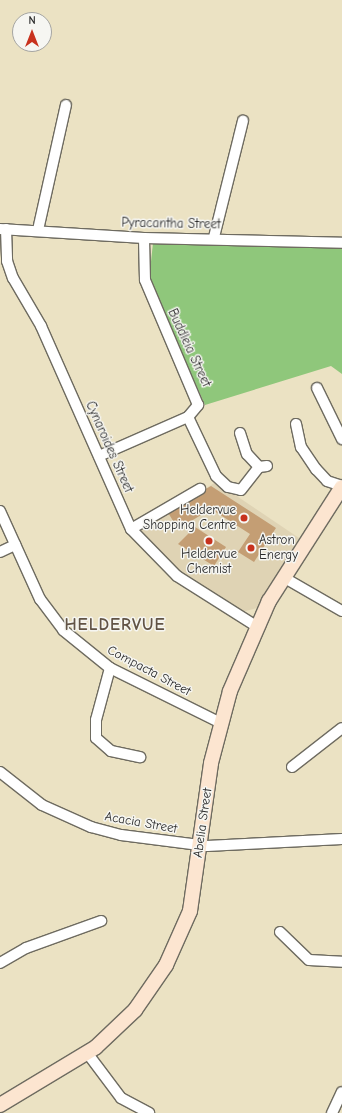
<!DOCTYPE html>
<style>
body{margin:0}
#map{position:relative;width:342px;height:1113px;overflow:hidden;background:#ebe2c3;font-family:"Comic Neue",sans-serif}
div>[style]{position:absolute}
.built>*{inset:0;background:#dfd3b4}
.green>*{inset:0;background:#8fc77b}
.building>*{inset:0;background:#c49e74}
.roads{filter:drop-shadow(1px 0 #6e6b60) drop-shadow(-1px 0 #6e6b60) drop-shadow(0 1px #6e6b60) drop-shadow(0 -1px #6e6b60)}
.street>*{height:10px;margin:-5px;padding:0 5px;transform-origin:5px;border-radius:5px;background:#fff}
.secondary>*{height:14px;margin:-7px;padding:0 7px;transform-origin:7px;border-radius:7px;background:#fce5d0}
.dots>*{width:11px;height:11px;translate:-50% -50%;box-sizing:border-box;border:2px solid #f6f6f2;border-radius:50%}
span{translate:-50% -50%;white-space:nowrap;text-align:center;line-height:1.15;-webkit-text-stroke:3px #f6f6f2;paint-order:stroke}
.street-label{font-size:13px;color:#2b2b2b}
.poi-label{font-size:13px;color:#2b2b2b}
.right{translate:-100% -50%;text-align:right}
.left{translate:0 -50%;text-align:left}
.district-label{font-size:17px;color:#615345;font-weight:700;letter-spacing:1px}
.north{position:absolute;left:12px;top:12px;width:40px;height:40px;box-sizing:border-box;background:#f6f6f2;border:1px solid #a5a5a2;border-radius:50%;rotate:0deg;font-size:11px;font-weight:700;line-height:16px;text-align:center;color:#2b2b2b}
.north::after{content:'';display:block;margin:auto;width:14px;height:18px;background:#c8321e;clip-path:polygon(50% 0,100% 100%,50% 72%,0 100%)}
</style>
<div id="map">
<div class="built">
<div style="clip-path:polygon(216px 482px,299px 538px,257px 608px,242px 612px,174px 568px,138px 530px)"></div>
</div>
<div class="green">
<div style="clip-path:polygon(153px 243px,342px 248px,342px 374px,331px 366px,205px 405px,149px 280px)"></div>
</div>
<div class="building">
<div style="clip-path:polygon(211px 486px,276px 528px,254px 562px,238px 552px,250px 534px,211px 509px,178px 529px,167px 511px)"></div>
<div style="clip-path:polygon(195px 527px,226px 547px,214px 566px,178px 544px)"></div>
</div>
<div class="roads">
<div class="street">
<div style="left:0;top:229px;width:144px;rotate:3.6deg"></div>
<div style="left:144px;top:238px;width:198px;rotate:1.4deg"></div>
<div style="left:6px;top:229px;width:32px;rotate:88deg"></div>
<div style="left:7px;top:261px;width:18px;rotate:71deg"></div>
<div style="left:13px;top:278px;width:56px;rotate:59.7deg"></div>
<div style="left:41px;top:326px;width:222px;rotate:66.1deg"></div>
<div style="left:131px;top:529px;width:66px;rotate:45.6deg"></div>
<div style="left:177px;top:576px;width:93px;rotate:32.3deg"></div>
<div style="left:38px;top:230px;width:128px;rotate:-77.4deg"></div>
<div style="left:214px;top:237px;width:120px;rotate:-76deg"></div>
<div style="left:317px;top:388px;width:57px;rotate:63.9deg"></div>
<div style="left:188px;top:417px;width:65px;rotate:64.6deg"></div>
<div style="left:216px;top:476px;width:16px;rotate:43deg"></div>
<div style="left:228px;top:487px;width:13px;rotate:13deg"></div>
<div style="left:241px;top:490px;width:29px;rotate:-52deg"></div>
<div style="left:259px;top:467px;width:8px;rotate:-7deg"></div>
<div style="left:296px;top:424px;width:24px;rotate:78deg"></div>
<div style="left:301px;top:447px;width:27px;rotate:56deg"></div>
<div style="left:316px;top:469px;width:16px;rotate:47deg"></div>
<div style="left:327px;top:481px;width:16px;rotate:18deg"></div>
<div style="left:240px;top:433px;width:22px;rotate:72deg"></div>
<div style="left:247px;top:454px;width:18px;rotate:47deg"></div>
<div style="left:99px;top:456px;width:97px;rotate:-23.7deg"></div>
<div style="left:188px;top:417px;width:16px;rotate:-50deg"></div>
<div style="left:198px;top:405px;width:136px;rotate:-113deg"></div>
<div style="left:145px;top:280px;width:42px;rotate:-91.4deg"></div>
<div style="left:0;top:511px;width:97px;rotate:65.6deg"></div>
<div style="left:40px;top:599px;width:39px;rotate:53deg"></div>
<div style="left:63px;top:630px;width:60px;rotate:39deg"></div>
<div style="left:110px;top:668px;width:124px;rotate:26.4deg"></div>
<div style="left:131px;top:529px;width:80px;rotate:-30.1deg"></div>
<div style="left:0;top:552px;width:17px;rotate:-25deg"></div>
<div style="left:283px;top:577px;width:68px;rotate:30deg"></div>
<div style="left:110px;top:668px;width:54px;rotate:105.1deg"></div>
<div style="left:96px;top:720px;width:18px;rotate:90deg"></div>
<div style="left:96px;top:738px;width:20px;rotate:41deg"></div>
<div style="left:111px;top:751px;width:30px;rotate:12deg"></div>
<div style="left:292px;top:767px;width:63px;rotate:-38deg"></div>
<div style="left:0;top:772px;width:53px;rotate:38.2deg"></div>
<div style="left:42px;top:805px;width:54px;rotate:24.2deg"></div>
<div style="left:91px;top:827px;width:31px;rotate:15deg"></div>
<div style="left:121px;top:835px;width:87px;rotate:7.3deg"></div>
<div style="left:207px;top:846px;width:135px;rotate:-3deg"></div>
<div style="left:280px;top:932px;width:40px;rotate:44deg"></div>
<div style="left:309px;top:960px;width:33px;rotate:3deg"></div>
<div style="left:0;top:963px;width:30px;rotate:-30deg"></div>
<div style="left:26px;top:948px;width:80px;rotate:-19.8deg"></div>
<div style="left:88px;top:1054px;width:55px;rotate:53.1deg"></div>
<div style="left:121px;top:1098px;width:32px;rotate:28deg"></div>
<div style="left:332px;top:1113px;width:23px;rotate:-65deg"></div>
</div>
<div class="secondary">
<div style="left:0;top:1105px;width:112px;rotate:-31.1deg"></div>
<div style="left:96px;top:1047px;width:54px;rotate:-43.5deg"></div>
<div style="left:135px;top:1010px;width:55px;rotate:-55.4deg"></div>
<div style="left:166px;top:965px;width:59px;rotate:-66deg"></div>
<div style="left:190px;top:911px;width:149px;rotate:-81.9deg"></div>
<div style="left:211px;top:763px;width:74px;rotate:-75.2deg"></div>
<div style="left:230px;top:691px;width:98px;rotate:-66.6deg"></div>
<div style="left:269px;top:601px;width:135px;rotate:-57.4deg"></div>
</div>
</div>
<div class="dots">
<div style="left:244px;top:518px;background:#c8321e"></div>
<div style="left:209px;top:541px;background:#c8321e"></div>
<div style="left:251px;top:548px;background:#c8321e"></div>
</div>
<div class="street-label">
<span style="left:171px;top:224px;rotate:1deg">Pyracantha Street</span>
<span style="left:189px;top:348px;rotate:65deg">Buddleia Street</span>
<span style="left:109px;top:447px;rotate:66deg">Cynaroides Street</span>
<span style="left:149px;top:671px;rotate:28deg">Compacta Street</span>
<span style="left:141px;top:823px;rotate:10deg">Acacia Street</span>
<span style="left:203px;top:823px;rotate:-82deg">Abelia Street</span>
</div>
<div class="poi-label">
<span class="right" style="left:236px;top:518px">Heldervue<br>Shopping Centre</span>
<span class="left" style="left:259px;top:548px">Astron<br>Energy</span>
<span style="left:209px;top:562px">Heldervue<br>Chemist</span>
</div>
<div class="district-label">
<span style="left:115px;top:625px">HELDERVUE</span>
</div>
<div class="north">N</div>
</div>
